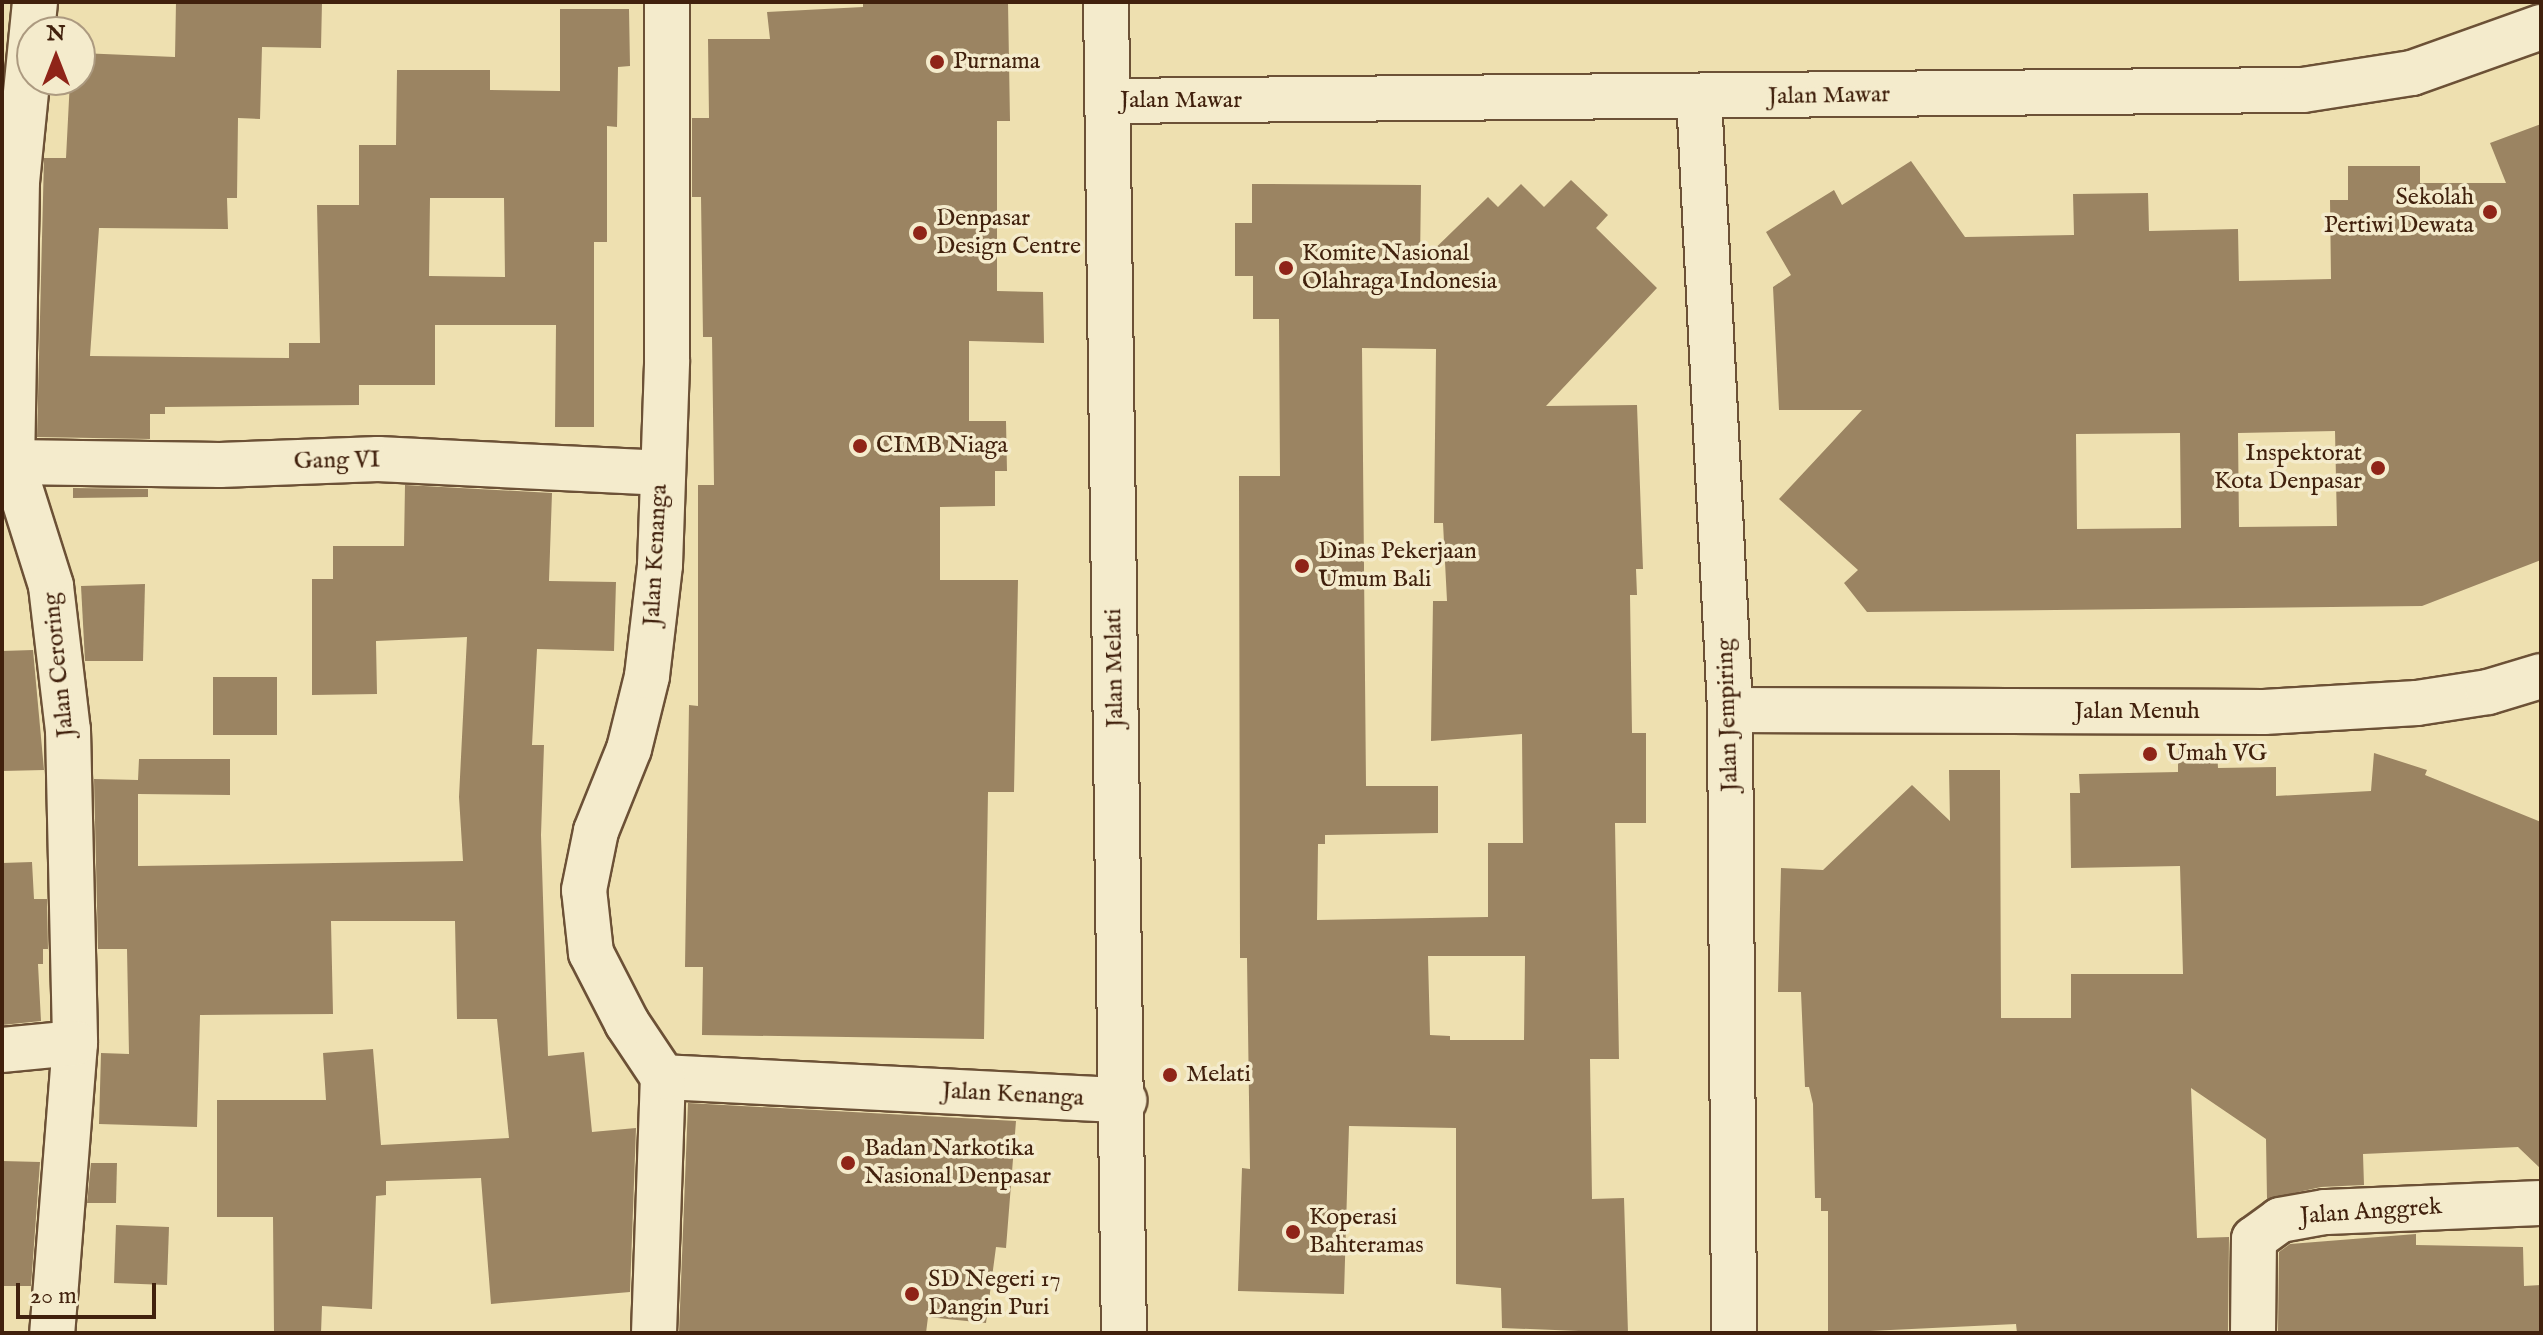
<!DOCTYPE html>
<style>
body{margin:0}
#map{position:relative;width:2543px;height:1335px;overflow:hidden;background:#eee0b0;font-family:"IM FELL English",serif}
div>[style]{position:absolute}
.building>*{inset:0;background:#9b8462}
.roads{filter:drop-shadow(2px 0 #6c5136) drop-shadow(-2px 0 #6c5136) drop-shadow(0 2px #6c5136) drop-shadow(0 -2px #6c5136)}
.street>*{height:44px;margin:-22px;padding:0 22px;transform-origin:22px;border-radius:22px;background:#f4ebcc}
.secondary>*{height:44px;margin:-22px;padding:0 22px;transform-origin:22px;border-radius:22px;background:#f4ebcc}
.dots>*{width:22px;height:22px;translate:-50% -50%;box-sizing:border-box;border:4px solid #f4ebcc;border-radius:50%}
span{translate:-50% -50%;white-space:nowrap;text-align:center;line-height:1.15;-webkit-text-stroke:7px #f4ebcc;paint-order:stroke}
.poi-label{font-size:24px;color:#41210d}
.left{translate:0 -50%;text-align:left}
.right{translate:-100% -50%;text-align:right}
.street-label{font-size:24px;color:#41210d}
.frame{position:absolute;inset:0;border:4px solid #41210d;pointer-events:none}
.north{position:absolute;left:16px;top:16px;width:80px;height:80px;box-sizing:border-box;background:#f4ebcc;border:2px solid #ac9a80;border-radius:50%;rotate:0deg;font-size:22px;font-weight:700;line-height:32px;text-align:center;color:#41210d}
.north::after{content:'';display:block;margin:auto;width:28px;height:36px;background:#8f2418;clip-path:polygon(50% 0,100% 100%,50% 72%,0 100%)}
.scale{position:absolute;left:16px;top:1283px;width:140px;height:36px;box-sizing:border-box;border:4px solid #41210d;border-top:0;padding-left:10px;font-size:24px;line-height:28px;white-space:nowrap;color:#41210d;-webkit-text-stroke:6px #f4ebcc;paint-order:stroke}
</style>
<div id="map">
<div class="building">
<div style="clip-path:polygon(evenodd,176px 2px,322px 2px,321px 48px,262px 47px,260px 119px,238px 118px,237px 198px,227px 198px,228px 229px,99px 228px,90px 356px,289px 358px,289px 343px,320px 343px,317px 205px,359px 205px,359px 145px,396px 145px,397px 70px,490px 70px,490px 90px,560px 91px,560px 9px,629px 9px,630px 66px,618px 67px,617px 127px,607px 126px,607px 242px,594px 242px,594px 427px,555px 427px,556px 325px,435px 325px,435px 385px,359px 385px,359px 405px,165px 407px,165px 414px,150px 414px,150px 439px,37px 437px,44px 158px,66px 158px,70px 80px,80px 80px,80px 53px,175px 57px,176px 2px,430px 198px,504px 198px,505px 277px,429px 276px,430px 198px)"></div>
<div style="clip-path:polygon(863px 2px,1008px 2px,1010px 121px,997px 121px,997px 291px,1043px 292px,1044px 343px,969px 341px,969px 421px,1006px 421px,1007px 471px,995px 471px,995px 506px,940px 507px,940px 580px,1018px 580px,1014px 792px,988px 792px,984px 1039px,702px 1035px,703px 967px,685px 967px,689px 705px,698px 706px,698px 485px,714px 485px,712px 337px,703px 337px,701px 197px,692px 197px,692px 118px,709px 118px,708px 39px,770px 39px,767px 12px,863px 7px)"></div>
<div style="clip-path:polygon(evenodd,2541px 124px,2541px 560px,2422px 606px,1867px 612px,1844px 583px,1858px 570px,1779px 499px,1862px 410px,1779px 410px,1773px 287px,1791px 275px,1766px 232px,1834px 190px,1842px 205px,1911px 161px,1965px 237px,2074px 235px,2073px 194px,2148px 193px,2149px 231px,2238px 229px,2239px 281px,2331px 279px,2330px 200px,2348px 200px,2348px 166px,2420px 166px,2420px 183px,2506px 183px,2490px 143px,2541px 124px,2335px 431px,2337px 526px,2239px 527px,2238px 433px,2335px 431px,2541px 124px,2180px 433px,2181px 528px,2077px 529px,2076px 434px,2180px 433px)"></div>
<div style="clip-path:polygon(evenodd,1571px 180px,1608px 215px,1596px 228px,1657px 288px,1546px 406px,1637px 405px,1643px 569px,1636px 569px,1637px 595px,1630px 595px,1632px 733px,1646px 733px,1646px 823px,1615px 823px,1619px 1059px,1590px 1059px,1592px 1199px,1624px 1198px,1628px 1333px,1502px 1328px,1501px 1288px,1456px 1284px,1456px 1128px,1349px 1126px,1344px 1294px,1238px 1291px,1242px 1168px,1250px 1169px,1247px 958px,1240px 958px,1239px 476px,1280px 476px,1279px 319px,1253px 319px,1253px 276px,1235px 276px,1235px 223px,1252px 223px,1252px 184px,1421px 185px,1420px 263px,1488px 197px,1498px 207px,1521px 184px,1544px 207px,1571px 180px,1362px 348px,1436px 349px,1434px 523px,1443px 523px,1447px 601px,1433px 601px,1431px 741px,1522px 734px,1523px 843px,1488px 843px,1488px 917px,1317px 920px,1318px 844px,1325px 844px,1325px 835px,1438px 833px,1438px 786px,1366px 786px,1362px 348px,1571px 180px,1428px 956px,1525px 956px,1524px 1040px,1450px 1040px,1450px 1036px,1430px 1035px,1428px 956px)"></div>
<div style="clip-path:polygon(405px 485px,552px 493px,549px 581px,616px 582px,614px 651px,537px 649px,532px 745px,544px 745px,541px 835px,548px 1056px,584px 1052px,592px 1132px,636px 1128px,630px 1292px,491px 1304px,481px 1178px,386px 1181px,386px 1195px,376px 1196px,372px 1309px,322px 1306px,321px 1333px,274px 1333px,273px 1217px,217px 1217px,217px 1100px,326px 1100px,323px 1053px,373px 1049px,381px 1145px,509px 1138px,497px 1019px,457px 1019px,455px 921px,331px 921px,333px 1014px,200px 1015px,197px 1127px,99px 1124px,101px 1053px,129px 1054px,127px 949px,98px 949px,94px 779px,138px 780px,139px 759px,230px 759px,230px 795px,138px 794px,138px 866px,463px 861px,459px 797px,467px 637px,376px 641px,377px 694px,312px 695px,312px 579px,333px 579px,333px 546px,404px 546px)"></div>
<div style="clip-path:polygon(73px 488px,148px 489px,148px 497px,73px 498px)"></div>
<div style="clip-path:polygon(145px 584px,143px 661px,85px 661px,81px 586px)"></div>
<div style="clip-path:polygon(33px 650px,44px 770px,2px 771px,2px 651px)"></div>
<div style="clip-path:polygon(213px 677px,277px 677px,277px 735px,213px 735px)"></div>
<div style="clip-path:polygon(2178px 749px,2217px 749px,2218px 768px,2276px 767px,2276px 796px,2371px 791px,2374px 753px,2427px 770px,2425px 775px,2541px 822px,2541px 1169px,2518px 1147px,2363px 1154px,2364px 1185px,2321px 1187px,2267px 1199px,2266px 1139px,2191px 1088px,2197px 1238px,2229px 1237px,2228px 1331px,2017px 1333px,2016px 1324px,1828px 1333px,1828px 1211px,1821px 1211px,1821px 1198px,1815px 1198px,1813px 1104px,1809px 1087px,1805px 1087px,1801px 992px,1778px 992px,1781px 868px,1823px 870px,1912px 785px,1950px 821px,1949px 770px,2000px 770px,2001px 1018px,2071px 1018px,2071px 974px,2183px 974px,2180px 866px,2071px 868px,2070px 793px,2080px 793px,2079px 774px,2178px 772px)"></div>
<div style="clip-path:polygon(32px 862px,34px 899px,47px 899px,48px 949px,43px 949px,43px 964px,38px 964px,41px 1021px,2px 1025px,2px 863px)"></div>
<div style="clip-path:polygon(688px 1103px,1016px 1121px,1006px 1248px,996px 1247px,986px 1323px,928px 1317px,926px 1333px,679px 1333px)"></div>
<div style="clip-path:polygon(2px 1161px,40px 1162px,31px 1286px,2px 1286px)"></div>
<div style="clip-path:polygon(91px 1163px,117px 1163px,116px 1203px,87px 1203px)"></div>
<div style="clip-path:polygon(116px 1225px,169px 1227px,167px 1285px,114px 1283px)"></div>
<div style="clip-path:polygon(2416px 1234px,2416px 1245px,2523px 1247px,2524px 1286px,2541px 1285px,2541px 1333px,2278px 1331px,2279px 1252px,2290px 1244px)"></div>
</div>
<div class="roads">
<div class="street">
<div style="left:35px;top:2px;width:180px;rotate:95.7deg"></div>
<div style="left:17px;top:181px;width:281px;rotate:91deg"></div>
<div style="left:12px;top:462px;width:130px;rotate:72.5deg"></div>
<div style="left:51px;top:586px;width:145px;rotate:83.3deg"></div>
<div style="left:68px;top:730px;width:313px;rotate:88.7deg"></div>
<div style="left:75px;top:1043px;width:291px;rotate:94.5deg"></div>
<div style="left:1699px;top:97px;width:614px;rotate:87.1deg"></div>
<div style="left:1730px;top:710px;width:623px;rotate:89.63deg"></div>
<div style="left:1107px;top:101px;width:1196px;rotate:-0.53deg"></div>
<div style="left:2303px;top:90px;width:110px;rotate:-8.9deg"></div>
<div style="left:2412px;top:73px;width:137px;rotate:-19.6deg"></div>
<div style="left:12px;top:462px;width:208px;rotate:0.8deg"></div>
<div style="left:220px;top:465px;width:158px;rotate:-2.2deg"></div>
<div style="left:378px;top:459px;width:282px;rotate:2.8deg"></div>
<div style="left:1730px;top:710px;width:534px;rotate:0.21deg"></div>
<div style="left:2264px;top:712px;width:153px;rotate:-3.4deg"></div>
<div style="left:2417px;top:703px;width:72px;rotate:-8.8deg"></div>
<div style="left:2488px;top:692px;width:55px;rotate:-16.8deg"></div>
<div style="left:2px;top:1050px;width:73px;rotate:-5.5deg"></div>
<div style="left:663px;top:1077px;width:462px;rotate:2.9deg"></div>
<div style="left:654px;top:1333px;width:256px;rotate:-88deg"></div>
<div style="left:663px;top:1077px;width:65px;rotate:-123.7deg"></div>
<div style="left:627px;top:1023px;width:79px;rotate:-117.2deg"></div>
<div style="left:591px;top:953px;width:63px;rotate:-96.3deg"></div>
<div style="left:584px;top:890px;width:60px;rotate:-78.5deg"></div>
<div style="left:596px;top:831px;width:88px;rotate:-68.1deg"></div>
<div style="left:629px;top:749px;width:75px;rotate:-76.1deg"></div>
<div style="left:647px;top:676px;width:112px;rotate:-83.3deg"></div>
<div style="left:660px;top:565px;width:205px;rotate:-88deg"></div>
<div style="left:667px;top:360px;width:358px;rotate:-90deg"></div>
<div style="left:2253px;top:1333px;width:94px;rotate:-89.4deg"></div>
<div style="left:2254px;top:1239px;width:32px;rotate:-36deg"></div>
<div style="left:2280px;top:1220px;width:46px;rotate:-10.1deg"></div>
<div style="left:2325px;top:1212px;width:216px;rotate:-2.4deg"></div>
</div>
<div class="secondary">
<div style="left:1106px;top:2px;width:1331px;rotate:89.23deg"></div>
</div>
</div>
<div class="dots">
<div style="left:937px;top:62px;background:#8f2418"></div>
<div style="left:2490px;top:212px;background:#8f2418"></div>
<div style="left:920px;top:233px;background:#8f2418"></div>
<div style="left:1286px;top:268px;background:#8f2418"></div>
<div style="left:860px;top:446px;background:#8f2418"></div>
<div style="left:2378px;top:468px;background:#8f2418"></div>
<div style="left:1302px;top:566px;background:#8f2418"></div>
<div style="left:2150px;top:754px;background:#8f2418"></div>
<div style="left:1170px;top:1075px;background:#8f2418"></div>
<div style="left:848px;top:1163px;background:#8f2418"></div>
<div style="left:1293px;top:1232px;background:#8f2418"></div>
<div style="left:912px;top:1294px;background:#8f2418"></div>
</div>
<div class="poi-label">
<span class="left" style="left:953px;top:62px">Purnama</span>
<span class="right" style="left:2474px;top:212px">Sekolah<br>Pertiwi Dewata</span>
<span class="left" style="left:936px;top:233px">Denpasar<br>Design Centre</span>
<span class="left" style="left:1302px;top:268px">Komite Nasional<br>Olahraga Indonesia</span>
<span class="left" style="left:876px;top:446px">CIMB Niaga</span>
<span class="right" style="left:2362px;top:468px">Inspektorat<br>Kota Denpasar</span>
<span class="left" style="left:1318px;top:566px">Dinas Pekerjaan<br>Umum Bali</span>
<span class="left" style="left:2166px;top:754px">Umah VG</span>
<span class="left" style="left:1186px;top:1075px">Melati</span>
<span class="left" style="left:864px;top:1163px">Badan Narkotika<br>Nasional Denpasar</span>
<span class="left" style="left:1309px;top:1232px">Koperasi<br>Bahteramas</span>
<span class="left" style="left:928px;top:1294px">SD Negeri 17<br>Dangin Puri</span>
</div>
<div class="street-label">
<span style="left:1829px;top:96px;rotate:-1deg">Jalan Mawar</span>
<span style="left:1181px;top:101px">Jalan Mawar</span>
<span style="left:337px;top:461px;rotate:-1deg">Gang VI</span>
<span style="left:656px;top:555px;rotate:-87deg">Jalan Kenanga</span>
<span style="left:59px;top:665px;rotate:-96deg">Jalan Ceroring</span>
<span style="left:1115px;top:668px;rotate:-91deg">Jalan Melati</span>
<span style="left:2137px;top:712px">Jalan Menuh</span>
<span style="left:1728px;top:715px;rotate:-92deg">Jalan Jempiring</span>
<span style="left:1013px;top:1095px;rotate:3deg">Jalan Kenanga</span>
<span style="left:2371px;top:1212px;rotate:-4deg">Jalan Anggrek</span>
</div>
<div class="frame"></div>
<div class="north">N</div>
<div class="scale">20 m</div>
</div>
